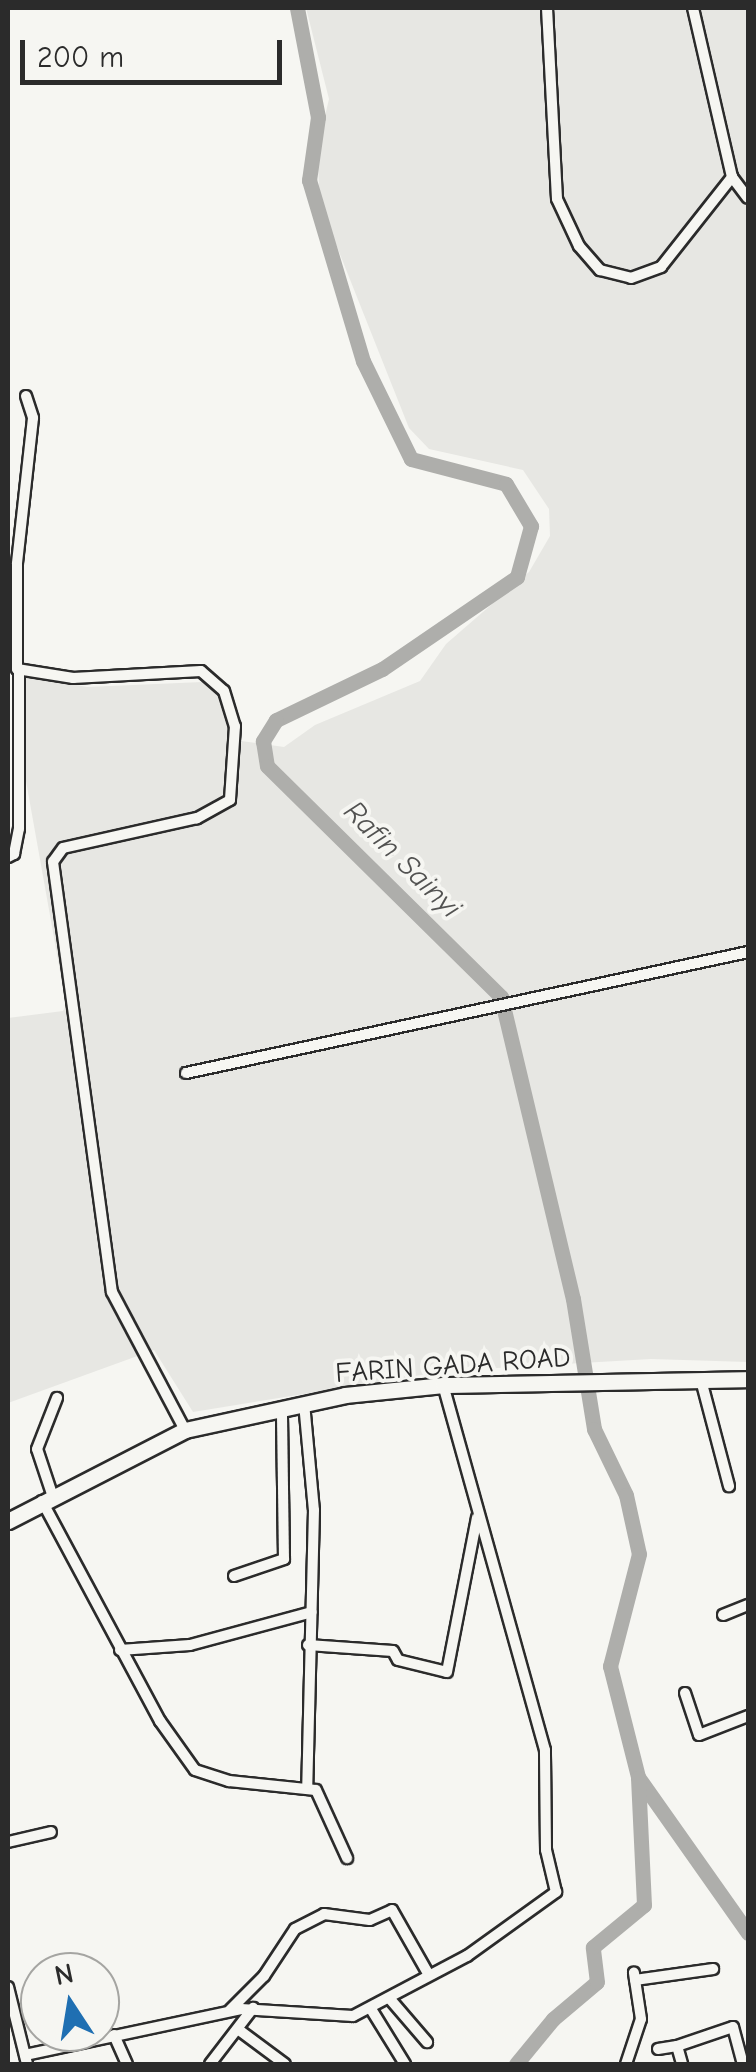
<!DOCTYPE html>
<style>
body{margin:0}
#map{position:relative;width:756px;height:2072px;overflow:hidden;background:#f6f6f2;font-family:"Comic Neue",sans-serif}
div>[style]{position:absolute}
.built>*{inset:0;background:#e7e7e3}
.river>*{height:15px;margin:-7.5px;padding:0 7.5px;transform-origin:7.5px;border-radius:7.5px;background:#aeaeab}
.roads{filter:drop-shadow(2px 0 #2b2b2b) drop-shadow(-2px 0 #2b2b2b) drop-shadow(0 2px #2b2b2b) drop-shadow(0 -2px #2b2b2b)}
.street>*{height:10px;margin:-5px;padding:0 5px;transform-origin:5px;border-radius:5px;background:#f6f6f2}
.secondary>*{height:15px;margin:-7.5px;padding:0 7.5px;transform-origin:7.5px;border-radius:7.5px;background:#f6f6f2}
span{translate:-50% -50%;white-space:nowrap;text-align:center;line-height:1.15;-webkit-text-stroke:8px #f6f6f2;paint-order:stroke}
.street-label{font-size:28px;color:#2b2b2b}
.water-label{font-size:30px;color:#525251;font-style:italic}
.frame{position:absolute;inset:0;border:10px solid #2b2b2b;pointer-events:none}
.north{position:absolute;left:20px;top:1952px;width:100px;height:100px;box-sizing:border-box;background:#f6f6f2;border:2px solid #a5a5a2;border-radius:50%;rotate:348deg;font-size:28px;font-weight:700;line-height:40px;text-align:center;color:#2b2b2b}
.north::after{content:'';display:block;margin:auto;width:35px;height:45px;background:#1f6fb2;clip-path:polygon(50% 0,100% 100%,50% 72%,0 100%)}
.scale{position:absolute;left:20px;top:40px;width:262px;height:45px;box-sizing:border-box;border:5px solid #2b2b2b;border-top:0;padding-left:12px;font-size:30px;line-height:35px;white-space:nowrap;color:#2b2b2b;-webkit-text-stroke:8px #f6f6f2;paint-order:stroke}
</style>
<div id="map">
<div class="built">
<div style="clip-path:polygon(306px 8px,748px 8px,748px 1362px,651px 1359px,446px 1371px,193px 1412px,154px 1350px,8px 1403px,8px 1018px,63px 1011px,66px 1005px,21px 753px,22px 675px,87px 687px,202px 682px,217px 691px,241px 741px,284px 747px,315px 725px,420px 681px,446px 644px,529px 572px,550px 536px,549px 509px,523px 470px,429px 449px,409px 428px,320px 204px,317px 149px,329px 99px)"></div>
</div>
<div class="river">
<div style="left:297px;top:8px;width:111px;rotate:79.1deg"></div>
<div style="left:318px;top:117px;width:64px;rotate:98.1deg"></div>
<div style="left:309px;top:180px;width:189px;rotate:73.4deg"></div>
<div style="left:363px;top:361px;width:109px;rotate:63.9deg"></div>
<div style="left:411px;top:459px;width:98px;rotate:14.7deg"></div>
<div style="left:506px;top:484px;width:49px;rotate:59.2deg"></div>
<div style="left:531px;top:526px;width:53px;rotate:105.4deg"></div>
<div style="left:517px;top:577px;width:163px;rotate:145.7deg"></div>
<div style="left:382px;top:669px;width:118px;rotate:154.3deg"></div>
<div style="left:276px;top:720px;width:25px;rotate:122deg"></div>
<div style="left:263px;top:741px;width:25px;rotate:81deg"></div>
<div style="left:267px;top:766px;width:329px;rotate:44.6deg"></div>
<div style="left:501px;top:997px;width:310px;rotate:76.6deg"></div>
<div style="left:573px;top:1299px;width:132px;rotate:80.8deg"></div>
<div style="left:594px;top:1429px;width:73px;rotate:64.1deg"></div>
<div style="left:626px;top:1495px;width:60px;rotate:77.6deg"></div>
<div style="left:639px;top:1554px;width:116px;rotate:104.5deg"></div>
<div style="left:610px;top:1666px;width:114px;rotate:75.8deg"></div>
<div style="left:638px;top:1777px;width:191px;rotate:54.8deg"></div>
<div style="left:516px;top:2064px;width:58px;rotate:-50.6deg"></div>
<div style="left:553px;top:2019px;width:57px;rotate:-40.1deg"></div>
<div style="left:597px;top:1982px;width:35px;rotate:-97deg"></div>
<div style="left:593px;top:1947px;width:66px;rotate:-39.5deg"></div>
<div style="left:644px;top:1905px;width:127px;rotate:-92.7deg"></div>
</div>
<div class="roads">
<div class="street">
<div style="left:547px;top:8px;width:191px;rotate:87deg"></div>
<div style="left:557px;top:199px;width:52px;rotate:64.9deg"></div>
<div style="left:579px;top:246px;width:32px;rotate:49deg"></div>
<div style="left:600px;top:270px;width:32px;rotate:14deg"></div>
<div style="left:631px;top:278px;width:32px;rotate:-20deg"></div>
<div style="left:661px;top:267px;width:115px;rotate:-51.7deg"></div>
<div style="left:693px;top:8px;width:173px;rotate:77deg"></div>
<div style="left:732px;top:177px;width:26px;rotate:53deg"></div>
<div style="left:26px;top:396px;width:23px;rotate:72deg"></div>
<div style="left:33px;top:418px;width:147px;rotate:96.3deg"></div>
<div style="left:17px;top:564px;width:105px;rotate:90deg"></div>
<div style="left:17px;top:669px;width:57px;rotate:9.1deg"></div>
<div style="left:73px;top:678px;width:128px;rotate:-3.1deg"></div>
<div style="left:201px;top:671px;width:30px;rotate:41deg"></div>
<div style="left:224px;top:691px;width:37px;rotate:73deg"></div>
<div style="left:235px;top:726px;width:74px;rotate:93.9deg"></div>
<div style="left:230px;top:800px;width:38px;rotate:151deg"></div>
<div style="left:197px;top:818px;width:137px;rotate:167.4deg"></div>
<div style="left:63px;top:848px;width:17px;rotate:126deg"></div>
<div style="left:53px;top:862px;width:434px;rotate:82.2deg"></div>
<div style="left:112px;top:1292px;width:156px;rotate:62.1deg"></div>
<div style="left:8px;top:857px;width:7px;rotate:-27deg"></div>
<div style="left:14px;top:854px;width:25px;rotate:-79deg"></div>
<div style="left:19px;top:829px;width:160px;rotate:-90deg"></div>
<div style="left:186px;top:1073px;width:575px;rotate:-12.15deg"></div>
<div style="left:701px;top:1380px;width:110px;rotate:75.2deg"></div>
<div style="left:304px;top:1403px;width:107px;rotate:84.7deg"></div>
<div style="left:314px;top:1510px;width:279px;rotate:91.4deg"></div>
<div style="left:52px;top:1494px;width:47px;rotate:-108.4deg"></div>
<div style="left:37px;top:1449px;width:55px;rotate:-68.6deg"></div>
<div style="left:42px;top:1501px;width:250px;rotate:61.8deg"></div>
<div style="left:160px;top:1721px;width:60px;rotate:54.5deg"></div>
<div style="left:195px;top:1770px;width:36px;rotate:18deg"></div>
<div style="left:229px;top:1781px;width:87px;rotate:5.9deg"></div>
<div style="left:316px;top:1790px;width:75px;rotate:65.5deg"></div>
<div style="left:234px;top:1576px;width:53px;rotate:-18.8deg"></div>
<div style="left:284px;top:1559px;width:151px;rotate:-90.8deg"></div>
<div style="left:723px;top:1615px;width:27px;rotate:-22deg"></div>
<div style="left:308px;top:1645px;width:85px;rotate:4deg"></div>
<div style="left:393px;top:1651px;width:10px;rotate:61deg"></div>
<div style="left:398px;top:1660px;width:50px;rotate:13.8deg"></div>
<div style="left:447px;top:1672px;width:157px;rotate:-79deg"></div>
<div style="left:120px;top:1650px;width:70px;rotate:-4.1deg"></div>
<div style="left:190px;top:1645px;width:126px;rotate:-15.1deg"></div>
<div style="left:685px;top:1693px;width:44px;rotate:71.6deg"></div>
<div style="left:699px;top:1735px;width:53px;rotate:-21.2deg"></div>
<div style="left:8px;top:1842px;width:44px;rotate:-13.1deg"></div>
<div style="left:635px;top:1980px;width:79px;rotate:-8deg"></div>
<div style="left:8px;top:1987px;width:79px;rotate:76.1deg"></div>
<div style="left:390px;top:1999px;width:57px;rotate:49.3deg"></div>
<div style="left:371px;top:2009px;width:65px;rotate:58.3deg"></div>
<div style="left:230px;top:2010px;width:48px;rotate:-45deg"></div>
<div style="left:264px;top:1976px;width:56px;rotate:-56.6deg"></div>
<div style="left:295px;top:1929px;width:33px;rotate:-27deg"></div>
<div style="left:324px;top:1914px;width:46px;rotate:7.4deg"></div>
<div style="left:370px;top:1920px;width:24px;rotate:-24deg"></div>
<div style="left:392px;top:1910px;width:75px;rotate:60.4deg"></div>
<div style="left:239px;top:2030px;width:57px;rotate:36.5deg"></div>
<div style="left:114px;top:2035px;width:32px;rotate:66deg"></div>
<div style="left:677px;top:2046px;width:59px;rotate:-18.7deg"></div>
<div style="left:733px;top:2027px;width:34px;rotate:75deg"></div>
<div style="left:658px;top:2049px;width:19px;rotate:-9deg"></div>
<div style="left:677px;top:2046px;width:19px;rotate:74deg"></div>
<div style="left:25px;top:2055px;width:221px;rotate:-12deg"></div>
<div style="left:241px;top:2009px;width:112px;rotate:3.6deg"></div>
<div style="left:353px;top:2016px;width:129px;rotate:-27.8deg"></div>
<div style="left:467px;top:1956px;width:110px;rotate:-35.7deg"></div>
<div style="left:556px;top:1892px;width:43px;rotate:-103.4deg"></div>
<div style="left:546px;top:1850px;width:100px;rotate:-90.6deg"></div>
<div style="left:545px;top:1750px;width:379px;rotate:-105.6deg"></div>
<div style="left:210px;top:2064px;width:71px;rotate:-52.5deg"></div>
<div style="left:626px;top:2064px;width:47px;rotate:-71.6deg"></div>
<div style="left:641px;top:2019px;width:47px;rotate:-98.7deg"></div>
</div>
<div class="secondary">
<div style="left:8px;top:1521px;width:199px;rotate:-27.2deg"></div>
<div style="left:185px;top:1430px;width:164px;rotate:-12.3deg"></div>
<div style="left:345px;top:1395px;width:99px;rotate:-5.8deg"></div>
<div style="left:443px;top:1385px;width:305px;rotate:-1.1deg"></div>
</div>
</div>
<div class="street-label">
<span style="left:453px;top:1365px;rotate:-4deg">FARIN GADA ROAD</span>
</div>
<div class="water-label">
<span style="left:402px;top:860px;rotate:45deg">Rafin Sainyi</span>
</div>
<div class="frame"></div>
<div class="north">N</div>
<div class="scale">200 m</div>
</div>
